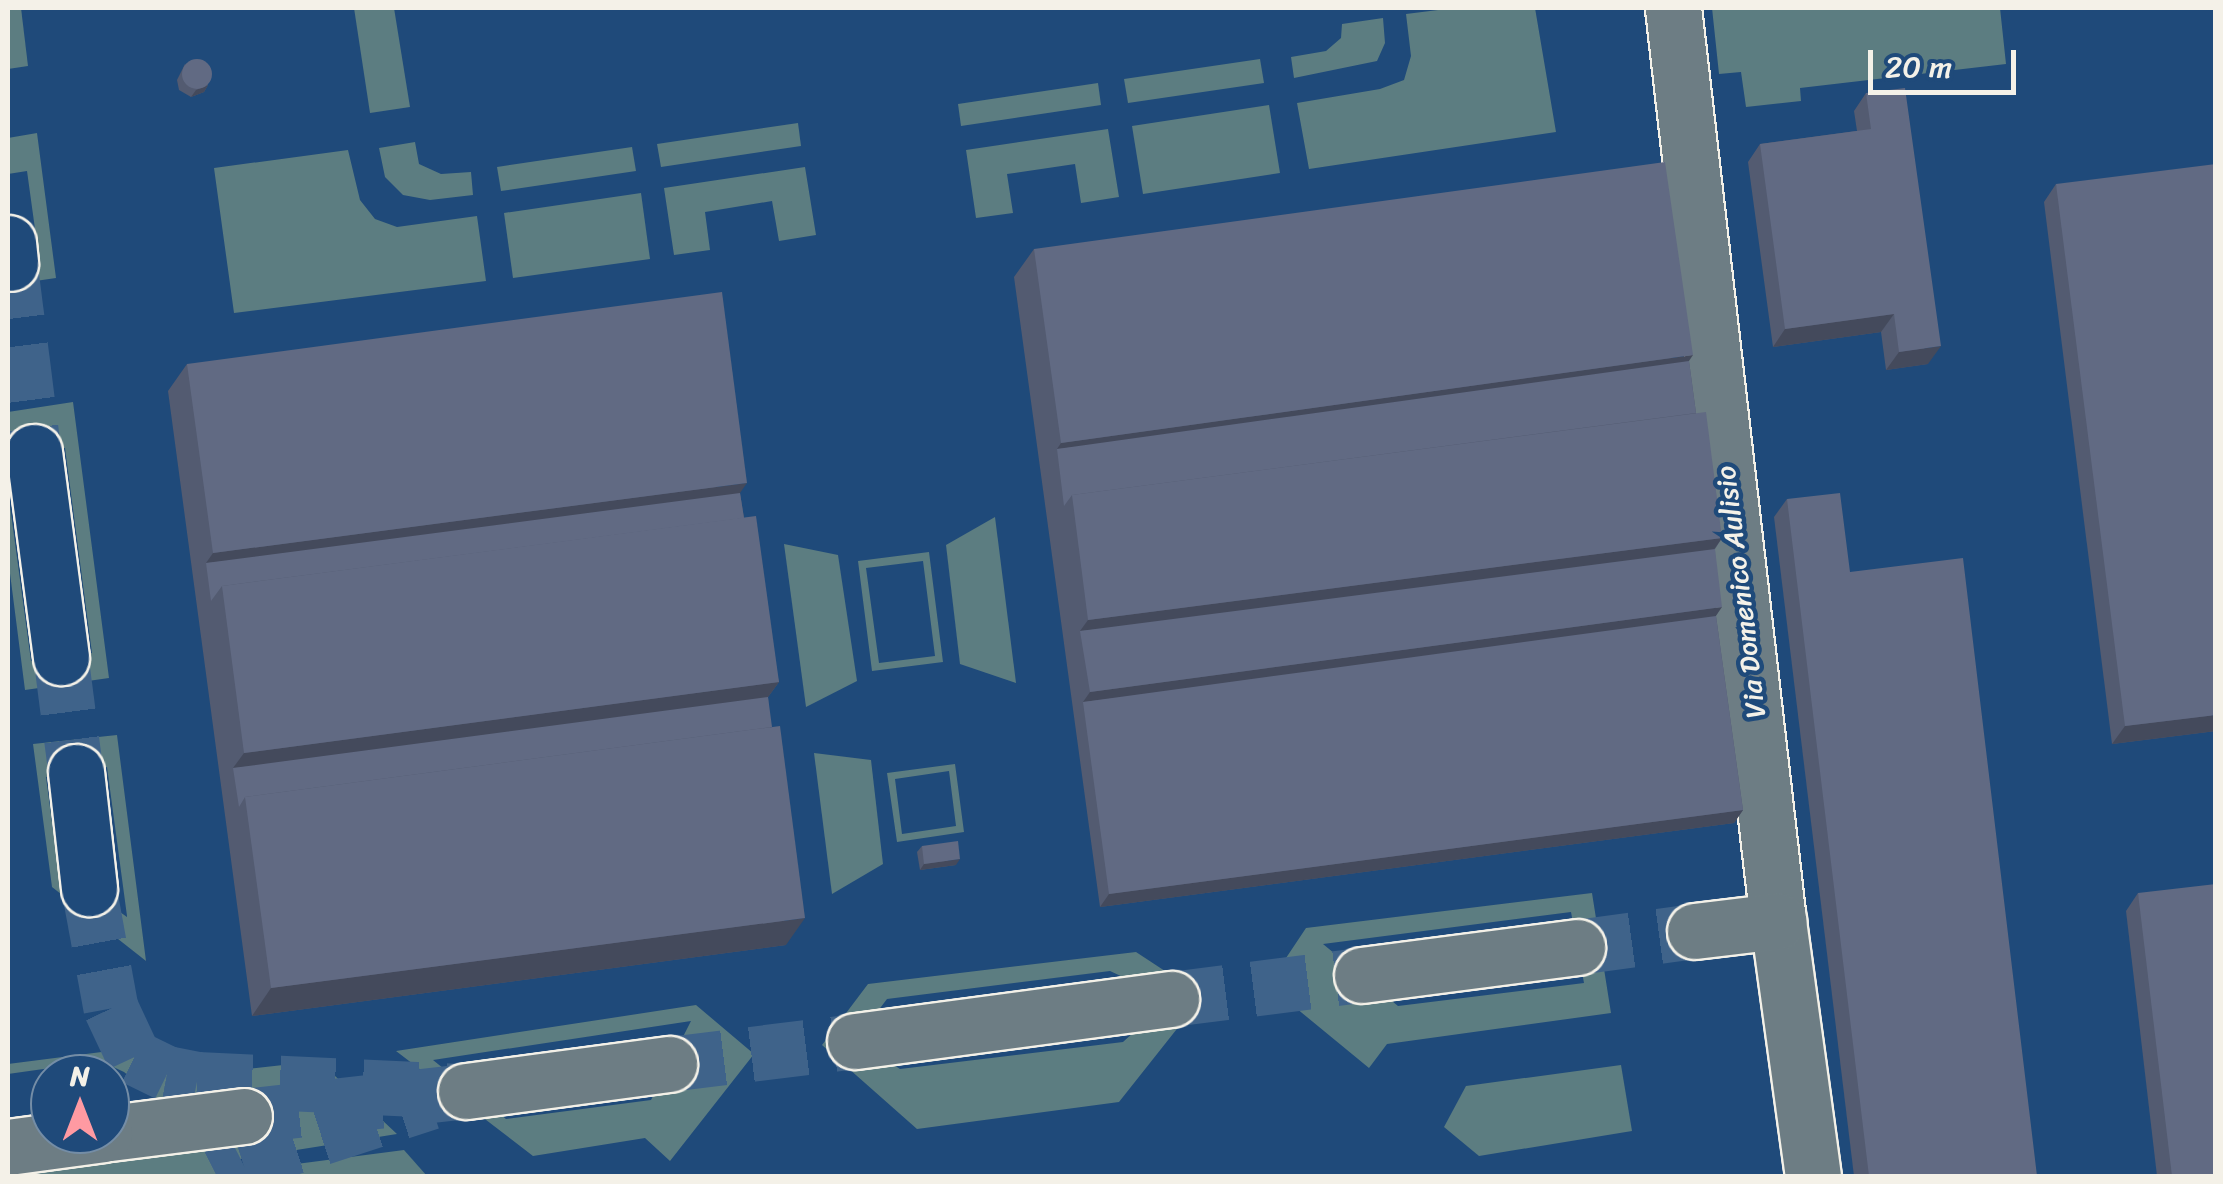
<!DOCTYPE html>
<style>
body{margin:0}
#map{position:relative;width:2223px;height:1184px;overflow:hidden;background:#1f4a7a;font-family:Sriracha,sans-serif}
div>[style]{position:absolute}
.green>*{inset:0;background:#5c7d81}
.minor-tunnel>*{height:55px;margin-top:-27.5px;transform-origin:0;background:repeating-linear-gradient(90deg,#3f638a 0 55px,transparent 0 83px)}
.major-tunnel>*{height:55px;margin-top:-27.5px;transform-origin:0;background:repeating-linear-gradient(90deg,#3f638a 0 55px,transparent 0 83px)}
.roads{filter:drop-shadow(2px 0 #f4f1e8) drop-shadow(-2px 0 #f4f1e8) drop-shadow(0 2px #f4f1e8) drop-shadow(0 -2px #f4f1e8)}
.minor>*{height:55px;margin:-27.5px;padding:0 27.5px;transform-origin:27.5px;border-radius:27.5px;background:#1f4a7a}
.major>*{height:55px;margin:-27.5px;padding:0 27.5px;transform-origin:27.5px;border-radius:27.5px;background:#6d7d84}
.wall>*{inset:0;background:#535b71}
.shaded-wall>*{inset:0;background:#444a5c}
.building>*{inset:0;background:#616a83}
.round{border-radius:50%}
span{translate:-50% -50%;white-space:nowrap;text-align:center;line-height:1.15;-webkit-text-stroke:9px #1f4a7a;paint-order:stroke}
.street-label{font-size:28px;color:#f4f1e8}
.frame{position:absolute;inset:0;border:10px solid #f4f1e8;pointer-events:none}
.north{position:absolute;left:30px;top:1054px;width:100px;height:100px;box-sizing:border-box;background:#1f4a7a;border:2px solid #748da6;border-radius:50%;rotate:0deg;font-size:28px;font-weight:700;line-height:40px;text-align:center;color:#f4f1e8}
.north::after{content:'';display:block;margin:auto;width:35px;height:45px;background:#ff9aa2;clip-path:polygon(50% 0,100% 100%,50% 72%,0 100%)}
.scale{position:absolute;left:1868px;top:50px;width:148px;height:45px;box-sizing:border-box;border:5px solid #f4f1e8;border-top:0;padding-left:12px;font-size:30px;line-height:35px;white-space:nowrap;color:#f4f1e8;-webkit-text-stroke:8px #1f4a7a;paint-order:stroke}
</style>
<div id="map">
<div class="green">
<div style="clip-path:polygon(8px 8px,21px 8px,28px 66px,8px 69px)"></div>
<div style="clip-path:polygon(354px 8px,394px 8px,410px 107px,370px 113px)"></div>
<div style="clip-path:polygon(1454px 8px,1535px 8px,1556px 132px,1309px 169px,1297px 103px,1380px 89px,1404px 80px,1411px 56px,1406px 14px)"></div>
<div style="clip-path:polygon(1712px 8px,2000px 8px,2006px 64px,1800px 88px,1801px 101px,1746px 107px,1741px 72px,1719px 74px)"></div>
<div style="clip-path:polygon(1383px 18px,1385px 43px,1377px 61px,1294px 78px,1291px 57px,1326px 51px,1341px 38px,1342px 24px)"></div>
<div style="clip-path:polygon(1260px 59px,1264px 83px,1128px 103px,1124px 79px)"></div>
<div style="clip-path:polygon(1098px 83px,1101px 105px,961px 126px,958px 104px)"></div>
<div style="clip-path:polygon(1269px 105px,1280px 173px,1143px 194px,1132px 126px)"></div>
<div style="clip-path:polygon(798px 123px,801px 146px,661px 167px,657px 144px)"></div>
<div style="clip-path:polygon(1108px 129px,1119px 197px,1081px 203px,1075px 164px,1007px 174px,1013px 213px,976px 218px,966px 150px)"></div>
<div style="clip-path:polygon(37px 133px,56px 278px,8px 285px,8px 263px,39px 258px,27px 171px,8px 174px,8px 138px)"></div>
<div style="clip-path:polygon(415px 142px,419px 164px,441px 174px,471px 172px,473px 195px,430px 200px,403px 195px,385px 177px,379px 148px)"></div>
<div style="clip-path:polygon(632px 147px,636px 171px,501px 191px,497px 167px)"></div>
<div style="clip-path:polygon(348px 150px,360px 200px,375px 219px,397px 227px,477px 216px,486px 281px,234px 313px,214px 168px)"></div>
<div style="clip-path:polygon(805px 167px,816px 235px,779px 241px,772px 201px,705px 212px,710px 250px,674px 255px,664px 188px)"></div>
<div style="clip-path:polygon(641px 193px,650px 259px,513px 278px,504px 213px)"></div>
<div style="clip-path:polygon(73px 402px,109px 678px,25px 690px,8px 558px,8px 491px,31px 661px,92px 653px,65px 448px,8px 455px,8px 412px)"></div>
<div style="clip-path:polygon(995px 517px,1016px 683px,960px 664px,946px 545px)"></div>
<div style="clip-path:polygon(784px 544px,838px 555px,857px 681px,806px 707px)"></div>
<div style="clip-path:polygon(evenodd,929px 552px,943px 662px,872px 671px,858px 561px,929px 552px,923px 561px,935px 656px,879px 663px,866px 568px,923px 561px)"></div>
<div style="clip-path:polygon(evenodd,117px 735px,146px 961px,52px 887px,33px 744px,117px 735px,107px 767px,127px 916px,127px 917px,58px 868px,46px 777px,107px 767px)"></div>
<div style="clip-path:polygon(814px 753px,871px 760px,883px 864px,832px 894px)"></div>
<div style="clip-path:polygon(evenodd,955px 764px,964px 832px,897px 842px,887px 773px,955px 764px,949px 771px,956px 826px,902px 834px,895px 779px,949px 771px)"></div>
<div style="clip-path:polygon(evenodd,1592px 893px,1611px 1013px,1387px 1044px,1369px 1068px,1268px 985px,1306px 928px,1592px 893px,1571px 912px,1584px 983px,1398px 1006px,1323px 944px,1571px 912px)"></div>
<div style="clip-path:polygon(evenodd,1136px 952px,1203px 996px,1119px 1102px,917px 1129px,822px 1045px,868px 984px,1136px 952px,1110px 971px,1170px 999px,1123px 1042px,900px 1069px,856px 1040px,887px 999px,1110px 971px)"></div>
<div style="clip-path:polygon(evenodd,696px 1005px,754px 1054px,670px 1161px,645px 1138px,533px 1156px,396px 1051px,696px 1005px,691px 1021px,651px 1100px,506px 1119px,433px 1060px,691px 1021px)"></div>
<div style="clip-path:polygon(164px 1044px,211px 1073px,319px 1061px,397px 1134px,234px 1160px,221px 1176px,8px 1176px,8px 1171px,278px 1135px,244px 1116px,158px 1100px,124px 1072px,109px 1065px,93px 1062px,8px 1074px,8px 1064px)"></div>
<div style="clip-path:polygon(1621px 1065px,1632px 1131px,1479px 1156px,1444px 1127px,1466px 1086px)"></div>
<div style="clip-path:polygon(404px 1150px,427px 1176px,247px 1176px,251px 1170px)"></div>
</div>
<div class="minor-tunnel">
<div style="left:10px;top:263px;width:191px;rotate:82.8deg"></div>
<div style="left:61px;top:657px;width:116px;rotate:82.6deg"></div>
<div style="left:89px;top:888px;width:122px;rotate:79.6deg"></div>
<div style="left:111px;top:1008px;width:54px;rotate:64.9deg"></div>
<div style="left:134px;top:1057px;width:37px;rotate:26deg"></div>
<div style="left:167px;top:1073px;width:31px;rotate:11deg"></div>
<div style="left:197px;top:1079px;width:269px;rotate:2.6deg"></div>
<div style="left:217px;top:1176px;width:29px;rotate:-27deg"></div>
<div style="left:243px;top:1163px;width:197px;rotate:-18.1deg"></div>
</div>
<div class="major-tunnel">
<div style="left:1577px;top:947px;width:119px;rotate:-7.7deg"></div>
<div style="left:1171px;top:999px;width:193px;rotate:-7.2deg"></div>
<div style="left:669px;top:1064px;width:187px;rotate:-7deg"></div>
<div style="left:244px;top:1116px;width:223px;rotate:-6.4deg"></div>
</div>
<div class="roads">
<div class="minor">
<div style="left:8px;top:243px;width:20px;rotate:84deg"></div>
<div style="left:34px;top:452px;width:207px;rotate:82.5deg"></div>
<div style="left:76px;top:772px;width:117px;rotate:83.6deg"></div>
</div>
<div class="major">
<div style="left:1673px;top:8px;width:919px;rotate:83.44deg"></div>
<div style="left:1778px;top:921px;width:257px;rotate:82.2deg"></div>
<div style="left:1695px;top:931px;width:84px;rotate:-6.9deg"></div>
<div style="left:1362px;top:975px;width:217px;rotate:-7.4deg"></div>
<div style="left:855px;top:1041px;width:319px;rotate:-7.6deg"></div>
<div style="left:466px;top:1091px;width:205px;rotate:-7.6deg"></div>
<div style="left:110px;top:1133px;width:135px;rotate:-7.2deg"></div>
<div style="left:8px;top:1147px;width:97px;rotate:-7.7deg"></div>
</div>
</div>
<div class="wall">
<div style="clip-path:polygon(185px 64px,208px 85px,204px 92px,191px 97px,179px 90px,177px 80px)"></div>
<div style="clip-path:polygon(1866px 93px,1928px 364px,1886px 370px,1881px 332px,1773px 347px,1748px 162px,1760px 144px,1857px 131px,1854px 111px)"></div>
<div style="clip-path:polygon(2056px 184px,2216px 731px,2112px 744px,2044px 202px)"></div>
<div style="clip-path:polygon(1034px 249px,1689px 361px,1696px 413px,1722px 538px,1715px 549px,1716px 616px,1743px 810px,1734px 823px,1100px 907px,1014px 277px)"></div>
<div style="clip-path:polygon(187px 364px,740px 493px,744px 518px,779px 682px,768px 697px,786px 945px,252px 1016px,168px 391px)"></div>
<div style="clip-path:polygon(1787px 499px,1850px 572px,2037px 1176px,1854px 1176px,1774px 517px)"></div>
<div style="clip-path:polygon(922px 846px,956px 865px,920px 870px,917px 852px)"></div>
<div style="clip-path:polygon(2138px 893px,2216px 1176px,2157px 1176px,2126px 911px)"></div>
</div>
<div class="shaded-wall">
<div style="clip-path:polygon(208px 85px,204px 92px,191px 97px,196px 90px)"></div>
<div style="clip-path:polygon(1894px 314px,1881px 332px,1773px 347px,1785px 329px)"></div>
<div style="clip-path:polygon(1941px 346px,1928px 364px,1886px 370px,1899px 352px)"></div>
<div style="clip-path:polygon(1693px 355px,1674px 383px,1057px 449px,1061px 443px)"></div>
<div style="clip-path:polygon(747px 483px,728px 510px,206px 563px,213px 553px)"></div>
<div style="clip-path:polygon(1722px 538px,1699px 571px,1080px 631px,1088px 620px)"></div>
<div style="clip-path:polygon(1722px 607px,1707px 629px,1083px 702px,1090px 692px)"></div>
<div style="clip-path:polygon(779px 682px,755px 715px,233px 768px,244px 753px)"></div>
<div style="clip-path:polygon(2216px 715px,2216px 731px,2112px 744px,2125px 726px)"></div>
<div style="clip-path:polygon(1743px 810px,1734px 823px,1100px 907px,1109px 894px)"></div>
<div style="clip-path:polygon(960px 859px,956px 865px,920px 870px,924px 864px)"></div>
<div style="clip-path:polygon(805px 918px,786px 945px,252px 1016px,271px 988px)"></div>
</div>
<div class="building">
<div class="round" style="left:182px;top:59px;width:30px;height:30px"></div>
<div style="clip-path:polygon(1905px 88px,1941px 346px,1899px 352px,1894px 314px,1785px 329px,1760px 144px,1871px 129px,1866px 93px)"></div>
<div style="clip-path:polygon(1665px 162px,1693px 355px,1061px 443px,1034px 249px)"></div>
<div style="clip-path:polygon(2216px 164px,2216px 715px,2125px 726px,2056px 184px)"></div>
<div style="clip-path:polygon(722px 292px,747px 483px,213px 553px,187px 364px)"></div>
<div style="clip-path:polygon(1689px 361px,1696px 413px,1072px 495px,1064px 506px,1057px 449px)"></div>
<div style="clip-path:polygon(1706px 412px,1722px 538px,1088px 620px,1072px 495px)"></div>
<div style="clip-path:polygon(740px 493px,744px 518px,222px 586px,211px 601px,206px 563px)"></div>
<div style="clip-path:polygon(1840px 493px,1850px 572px,1963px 558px,2037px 1176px,1869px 1176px,1787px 499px)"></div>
<div style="clip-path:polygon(756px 516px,779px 682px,244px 753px,222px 586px)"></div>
<div style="clip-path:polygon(1715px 549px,1722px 607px,1090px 692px,1080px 631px)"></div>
<div style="clip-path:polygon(1716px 616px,1743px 810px,1109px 894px,1083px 702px)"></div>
<div style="clip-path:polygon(768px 697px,772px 727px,245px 797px,239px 807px,233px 768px)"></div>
<div style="clip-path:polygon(780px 726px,805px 918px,271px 988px,245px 797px)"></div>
<div style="clip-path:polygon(958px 841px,960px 859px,924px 864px,922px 846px)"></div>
<div style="clip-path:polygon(2216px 884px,2216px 1176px,2172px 1176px,2138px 893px)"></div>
</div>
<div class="street-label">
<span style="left:1741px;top:592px;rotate:-97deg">Via Domenico Aulisio</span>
</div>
<div class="frame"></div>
<div class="north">N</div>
<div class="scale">20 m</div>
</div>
